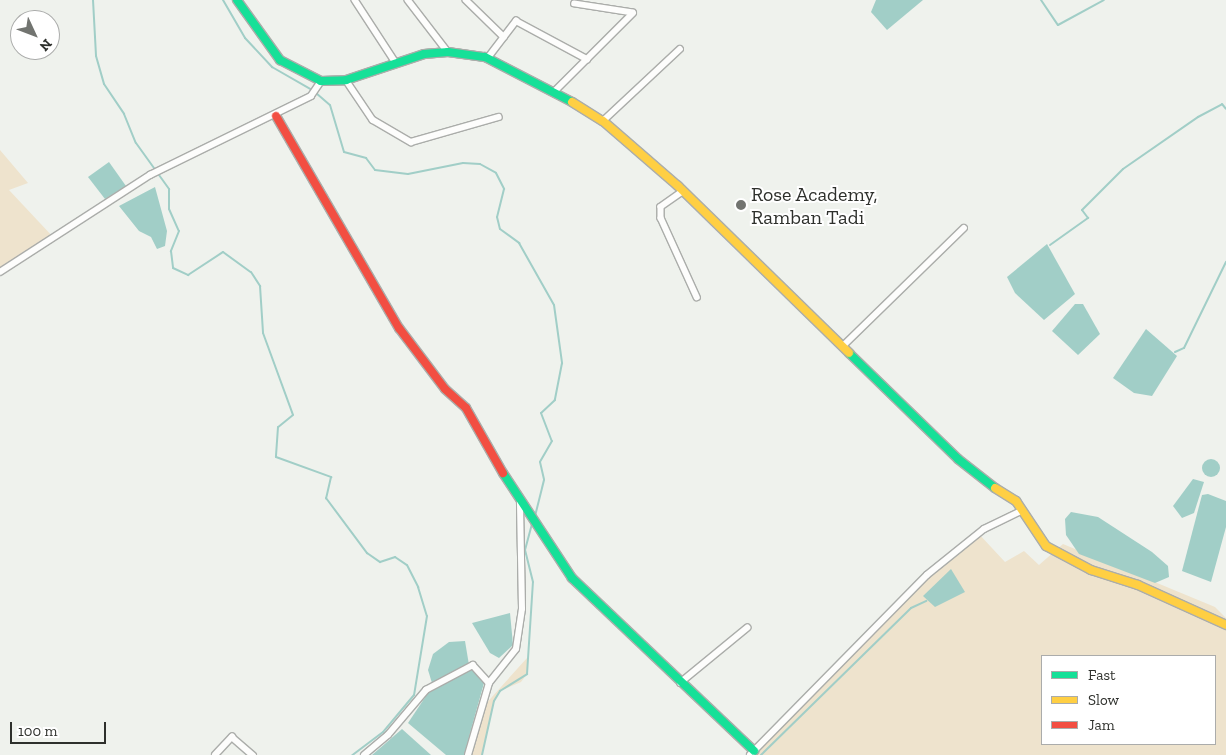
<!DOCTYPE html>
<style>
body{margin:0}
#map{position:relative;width:1226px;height:755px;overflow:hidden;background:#eff2ed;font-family:"Zilla Slab",serif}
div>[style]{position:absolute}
.green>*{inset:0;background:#eee3cd}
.water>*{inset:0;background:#a1cec7}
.round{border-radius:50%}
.stream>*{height:2px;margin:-1px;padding:0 1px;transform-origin:1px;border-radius:1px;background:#a1cec7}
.roads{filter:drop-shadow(1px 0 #abadaa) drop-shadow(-1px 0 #abadaa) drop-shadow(0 1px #abadaa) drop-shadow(0 -1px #abadaa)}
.street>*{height:5.5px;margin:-2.75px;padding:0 2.75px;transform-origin:2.75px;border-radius:2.75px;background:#fdfdfc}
.fast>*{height:8px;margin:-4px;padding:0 4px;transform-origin:4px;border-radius:4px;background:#16e098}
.slow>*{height:8px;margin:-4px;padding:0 4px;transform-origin:4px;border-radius:4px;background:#ffcf43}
.jam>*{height:8px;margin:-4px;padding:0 4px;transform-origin:4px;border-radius:4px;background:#f24e42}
.dots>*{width:14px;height:14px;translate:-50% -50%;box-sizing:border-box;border:2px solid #fff;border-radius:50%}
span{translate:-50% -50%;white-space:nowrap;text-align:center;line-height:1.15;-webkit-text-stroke:4px #fff;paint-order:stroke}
.poi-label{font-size:20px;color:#2e302c}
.left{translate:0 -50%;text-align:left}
.legend{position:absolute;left:1041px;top:655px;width:175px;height:90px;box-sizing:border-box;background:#fff;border:1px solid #abacab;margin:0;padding:6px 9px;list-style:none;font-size:15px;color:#2e302c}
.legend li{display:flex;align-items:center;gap:10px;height:25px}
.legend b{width:25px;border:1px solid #abacab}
.north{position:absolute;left:10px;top:10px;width:50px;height:50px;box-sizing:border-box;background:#fff;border:1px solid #abacab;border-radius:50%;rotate:133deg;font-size:14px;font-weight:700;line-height:20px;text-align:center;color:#2e302c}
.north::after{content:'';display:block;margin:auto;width:18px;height:22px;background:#727470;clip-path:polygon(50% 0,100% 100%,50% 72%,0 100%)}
.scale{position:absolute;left:10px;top:722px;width:96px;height:22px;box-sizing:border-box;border:2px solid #2e302c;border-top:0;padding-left:6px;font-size:15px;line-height:18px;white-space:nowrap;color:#2e302c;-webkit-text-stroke:4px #fff;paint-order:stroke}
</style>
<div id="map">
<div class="green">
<div style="clip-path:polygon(0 150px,28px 183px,9px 190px,54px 238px,0 272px)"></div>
<div style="clip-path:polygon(evenodd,978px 533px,1005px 562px,1024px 551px,1039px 565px,1063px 544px,1215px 607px,1226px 618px,1226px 755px,750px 755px,903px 600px,978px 533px,1042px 656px,1215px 656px,1215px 744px,1042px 744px,1042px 656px)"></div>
<div style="clip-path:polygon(527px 658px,527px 674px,521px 682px,500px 691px,494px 701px,482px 755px,468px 755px,482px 708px)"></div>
</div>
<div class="water">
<div style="clip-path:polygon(876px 0,923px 0,887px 30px,871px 12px)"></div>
<div style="clip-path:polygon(109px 162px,126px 186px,105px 199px,88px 177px)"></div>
<div style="clip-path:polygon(155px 187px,167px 231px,165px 246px,157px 249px,151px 237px,139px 231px,119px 206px)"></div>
<div style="clip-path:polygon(1047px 244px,1075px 294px,1044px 320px,1015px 293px,1007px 277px)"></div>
<div style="clip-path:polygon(1075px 304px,1083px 304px,1100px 334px,1078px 355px,1052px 331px)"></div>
<div style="clip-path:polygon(1146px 329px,1177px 356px,1152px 396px,1134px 393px,1113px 378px)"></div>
<div class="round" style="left:1202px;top:459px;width:18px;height:18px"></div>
<div style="clip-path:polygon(1193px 479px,1204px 482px,1194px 513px,1182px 518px,1173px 506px)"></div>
<div style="clip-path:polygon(1208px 494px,1226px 501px,1226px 527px,1211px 582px,1182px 571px,1202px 495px)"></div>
<div style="clip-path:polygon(1071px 512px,1098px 517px,1152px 552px,1168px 566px,1169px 577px,1155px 583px,1079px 554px,1066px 535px,1065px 519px)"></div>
<div style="clip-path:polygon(951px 569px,965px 592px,935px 607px,923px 596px)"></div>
<div style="clip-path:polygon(510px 613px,513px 645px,499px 658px,490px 653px,472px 623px)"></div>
<div style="clip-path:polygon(465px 641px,469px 665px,432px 683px,428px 670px,433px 654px,449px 642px)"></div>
<div style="clip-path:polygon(473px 669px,484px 683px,464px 755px,446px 755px,408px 723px,428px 693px)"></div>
<div style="clip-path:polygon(402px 729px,431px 755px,372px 755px)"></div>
</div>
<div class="stream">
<div style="left:93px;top:0;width:56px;rotate:86.9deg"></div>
<div style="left:96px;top:56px;width:29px;rotate:74deg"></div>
<div style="left:104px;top:84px;width:36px;rotate:56deg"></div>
<div style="left:124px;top:114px;width:31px;rotate:68deg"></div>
<div style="left:136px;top:143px;width:57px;rotate:54.3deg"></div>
<div style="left:169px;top:189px;width:20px;rotate:90deg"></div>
<div style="left:169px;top:209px;width:24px;rotate:66deg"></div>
<div style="left:179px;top:231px;width:22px;rotate:112deg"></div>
<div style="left:171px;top:251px;width:17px;rotate:83deg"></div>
<div style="left:173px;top:268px;width:17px;rotate:25deg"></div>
<div style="left:188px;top:275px;width:42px;rotate:-33.3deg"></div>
<div style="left:223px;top:252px;width:34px;rotate:36deg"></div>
<div style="left:251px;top:272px;width:17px;rotate:57deg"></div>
<div style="left:260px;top:286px;width:47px;rotate:86.3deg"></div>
<div style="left:263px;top:333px;width:87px;rotate:69.9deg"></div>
<div style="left:293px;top:415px;width:19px;rotate:141deg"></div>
<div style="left:278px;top:427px;width:30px;rotate:94deg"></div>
<div style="left:276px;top:457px;width:59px;rotate:20deg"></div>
<div style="left:331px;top:477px;width:22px;rotate:103deg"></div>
<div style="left:326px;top:498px;width:69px;rotate:53.3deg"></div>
<div style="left:367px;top:553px;width:16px;rotate:35deg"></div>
<div style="left:380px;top:562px;width:16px;rotate:-18deg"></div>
<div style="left:395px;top:557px;width:14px;rotate:34deg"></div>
<div style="left:407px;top:565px;width:25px;rotate:63deg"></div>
<div style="left:418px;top:587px;width:30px;rotate:73deg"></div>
<div style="left:427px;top:616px;width:80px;rotate:99.3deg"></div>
<div style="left:414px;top:695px;width:48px;rotate:130deg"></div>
<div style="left:383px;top:732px;width:39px;rotate:143deg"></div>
<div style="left:223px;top:0;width:44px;rotate:59.9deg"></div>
<div style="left:245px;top:38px;width:40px;rotate:47deg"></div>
<div style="left:272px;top:67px;width:46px;rotate:29.9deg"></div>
<div style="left:1041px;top:0;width:30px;rotate:56deg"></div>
<div style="left:1058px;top:25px;width:52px;rotate:-28.5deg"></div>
<div style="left:316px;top:93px;width:18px;rotate:41deg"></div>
<div style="left:330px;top:105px;width:49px;rotate:73.4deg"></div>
<div style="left:344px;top:152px;width:23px;rotate:15deg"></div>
<div style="left:366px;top:158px;width:15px;rotate:53deg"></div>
<div style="left:375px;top:170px;width:33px;rotate:7deg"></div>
<div style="left:408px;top:174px;width:56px;rotate:-11.3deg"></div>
<div style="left:463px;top:163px;width:17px;rotate:3deg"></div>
<div style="left:480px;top:164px;width:18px;rotate:29deg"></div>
<div style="left:496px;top:173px;width:18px;rotate:63deg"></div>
<div style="left:504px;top:189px;width:29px;rotate:104deg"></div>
<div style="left:497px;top:217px;width:12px;rotate:76deg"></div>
<div style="left:500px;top:229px;width:24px;rotate:36deg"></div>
<div style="left:519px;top:243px;width:71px;rotate:60.6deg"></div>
<div style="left:554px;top:305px;width:59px;rotate:82.1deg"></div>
<div style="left:562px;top:363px;width:38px;rotate:101deg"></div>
<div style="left:555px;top:400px;width:19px;rotate:137deg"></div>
<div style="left:541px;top:413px;width:30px;rotate:69deg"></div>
<div style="left:552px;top:441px;width:24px;rotate:120deg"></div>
<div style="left:540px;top:462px;width:18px;rotate:77deg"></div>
<div style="left:544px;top:480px;width:37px;rotate:104deg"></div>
<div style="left:1050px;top:245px;width:47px;rotate:-35.4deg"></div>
<div style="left:1088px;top:218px;width:10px;rotate:-127deg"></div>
<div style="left:1082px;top:210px;width:58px;rotate:-45deg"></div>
<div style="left:1123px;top:169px;width:91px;rotate:-34.7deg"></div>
<div style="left:1198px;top:117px;width:27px;rotate:-28deg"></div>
<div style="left:1222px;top:104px;width:6px;rotate:51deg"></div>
<div style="left:1175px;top:352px;width:10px;rotate:-24deg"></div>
<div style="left:1184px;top:348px;width:96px;rotate:-64deg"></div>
<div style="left:482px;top:755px;width:55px;rotate:-77.5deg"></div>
<div style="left:494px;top:701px;width:12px;rotate:-59deg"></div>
<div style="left:500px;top:691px;width:32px;rotate:-32deg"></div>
<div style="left:527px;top:674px;width:92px;rotate:-86.3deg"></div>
<div style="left:533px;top:582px;width:33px;rotate:-104deg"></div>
<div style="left:525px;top:550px;width:31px;rotate:-75deg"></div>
<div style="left:761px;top:755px;width:210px;rotate:-44.4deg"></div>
<div style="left:911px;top:608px;width:17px;rotate:-25deg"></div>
</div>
<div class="roads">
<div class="street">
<div style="left:355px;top:0;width:75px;rotate:56.9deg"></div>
<div style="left:408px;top:0;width:66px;rotate:52.4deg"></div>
<div style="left:466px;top:0;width:53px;rotate:44.2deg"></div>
<div style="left:487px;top:59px;width:48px;rotate:-52.7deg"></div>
<div style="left:516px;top:21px;width:81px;rotate:28.2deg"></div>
<div style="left:346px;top:80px;width:48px;rotate:56deg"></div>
<div style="left:373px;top:120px;width:44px;rotate:30.1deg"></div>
<div style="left:411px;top:142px;width:91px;rotate:-15.9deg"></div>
<div style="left:555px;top:91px;width:110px;rotate:-45deg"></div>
<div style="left:633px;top:13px;width:59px;rotate:-171.2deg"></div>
<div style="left:603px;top:121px;width:105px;rotate:-43.1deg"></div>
<div style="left:684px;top:191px;width:28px;rotate:145deg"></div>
<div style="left:661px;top:207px;width:11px;rotate:90deg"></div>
<div style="left:661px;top:218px;width:87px;rotate:65.5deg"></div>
<div style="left:0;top:272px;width:179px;rotate:-32.9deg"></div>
<div style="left:150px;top:175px;width:179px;rotate:-26.1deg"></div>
<div style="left:311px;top:96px;width:18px;rotate:-56deg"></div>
<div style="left:842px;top:347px;width:170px;rotate:-44.3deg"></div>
<div style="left:680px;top:683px;width:87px;rotate:-39.4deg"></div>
<div style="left:215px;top:755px;width:25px;rotate:-47deg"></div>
<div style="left:232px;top:737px;width:28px;rotate:41deg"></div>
<div style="left:364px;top:755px;width:31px;rotate:-40deg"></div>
<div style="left:388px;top:735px;width:59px;rotate:-49.8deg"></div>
<div style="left:426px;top:690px;width:53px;rotate:-28deg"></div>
<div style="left:473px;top:665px;width:24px;rotate:48deg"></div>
<div style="left:468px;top:755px;width:75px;rotate:-73.7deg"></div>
<div style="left:489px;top:683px;width:43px;rotate:-51.5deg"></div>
<div style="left:516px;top:649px;width:40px;rotate:-81.5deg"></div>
<div style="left:522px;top:609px;width:106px;rotate:-91.1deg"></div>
<div style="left:750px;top:755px;width:252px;rotate:-45.5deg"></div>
<div style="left:927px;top:575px;width:73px;rotate:-38.9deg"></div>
<div style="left:984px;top:529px;width:41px;rotate:-25.9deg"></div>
</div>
<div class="fast">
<div style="left:237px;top:0;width:74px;rotate:54.4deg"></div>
<div style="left:280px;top:60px;width:46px;rotate:27.1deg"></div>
<div style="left:321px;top:81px;width:25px;rotate:-2deg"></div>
<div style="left:346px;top:80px;width:82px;rotate:-18.4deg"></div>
<div style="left:424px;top:54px;width:24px;rotate:-5deg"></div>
<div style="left:448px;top:52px;width:37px;rotate:8deg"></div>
<div style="left:485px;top:57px;width:98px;rotate:27.3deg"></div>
<div style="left:849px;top:353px;width:152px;rotate:44.2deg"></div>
<div style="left:958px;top:459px;width:47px;rotate:38.1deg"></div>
<div style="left:503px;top:473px;width:126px;rotate:56.7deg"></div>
<div style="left:572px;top:578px;width:251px;rotate:43.5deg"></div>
</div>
<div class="slow">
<div style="left:572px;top:102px;width:36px;rotate:32deg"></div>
<div style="left:603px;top:121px;width:99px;rotate:40.9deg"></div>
<div style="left:678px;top:186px;width:239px;rotate:44.3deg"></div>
<div style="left:995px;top:488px;width:25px;rotate:32deg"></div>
<div style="left:1016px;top:501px;width:54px;rotate:56.3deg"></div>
<div style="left:1046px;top:546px;width:51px;rotate:28.1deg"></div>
<div style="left:1091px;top:570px;width:49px;rotate:17.7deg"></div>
<div style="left:1138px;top:585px;width:97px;rotate:24.4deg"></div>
</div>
<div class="jam">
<div style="left:276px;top:116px;width:245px;rotate:59.9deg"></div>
<div style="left:399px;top:328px;width:76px;rotate:53deg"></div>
<div style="left:445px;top:389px;width:28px;rotate:42deg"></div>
<div style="left:466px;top:408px;width:75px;rotate:60.4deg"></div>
</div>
</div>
<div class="dots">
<div style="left:741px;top:205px;background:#727470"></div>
</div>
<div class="poi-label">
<span class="left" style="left:751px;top:206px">Rose Academy,<br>Ramban Tadi</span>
</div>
<ul class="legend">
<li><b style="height:6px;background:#16e098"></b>Fast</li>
<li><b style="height:6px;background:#ffcf43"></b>Slow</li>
<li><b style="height:6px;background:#f24e42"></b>Jam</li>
</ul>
<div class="north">N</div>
<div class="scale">100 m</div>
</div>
